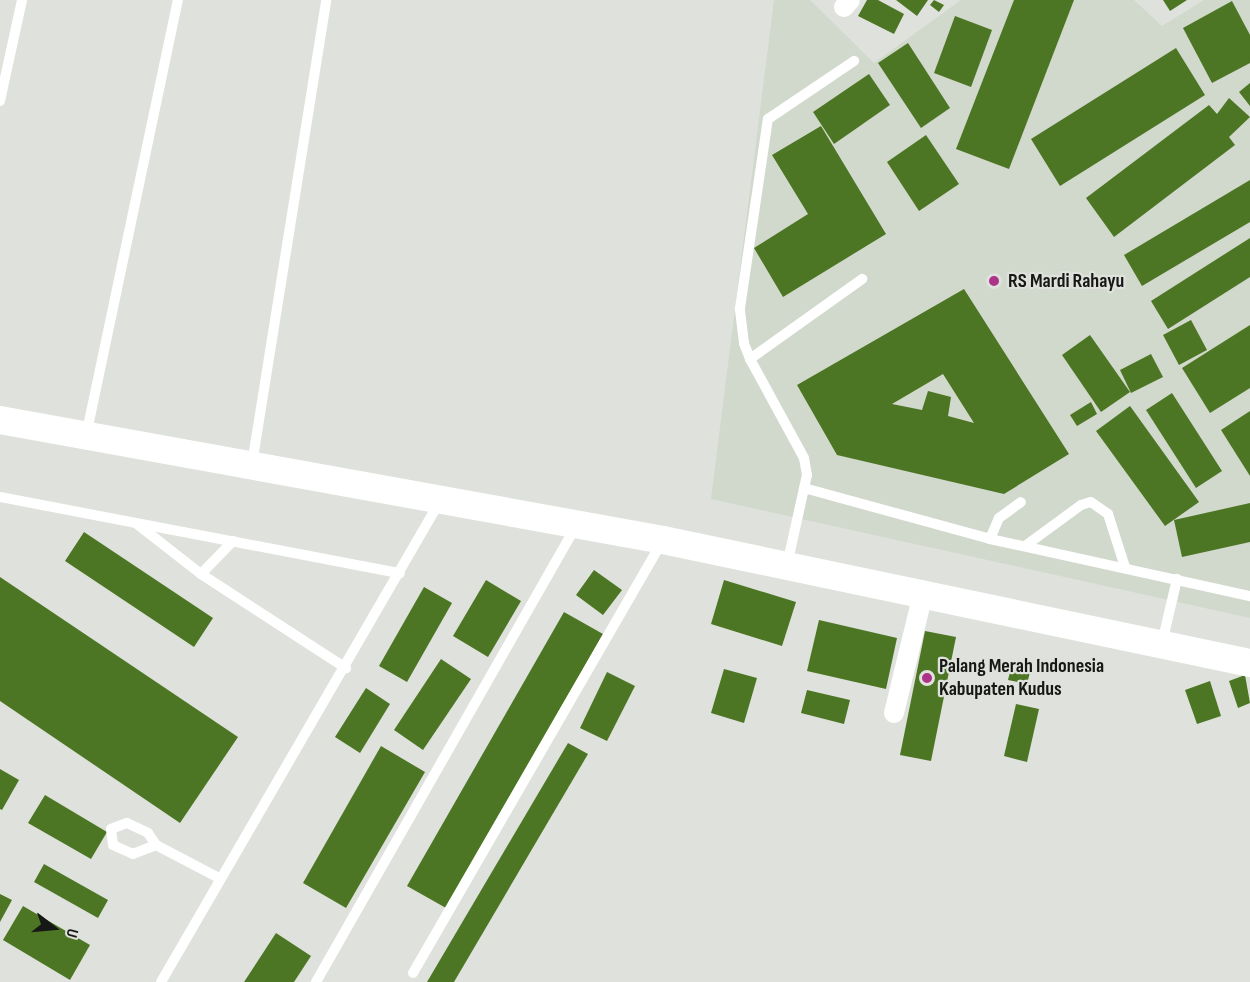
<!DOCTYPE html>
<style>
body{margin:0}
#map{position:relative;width:1250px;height:982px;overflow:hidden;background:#dfe2dc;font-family:"Sofia Sans Condensed",sans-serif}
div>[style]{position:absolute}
.built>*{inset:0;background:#d1d8cc}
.building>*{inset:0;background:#4c7623}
.service>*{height:10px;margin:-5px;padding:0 5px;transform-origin:5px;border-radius:5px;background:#fff}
.minor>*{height:20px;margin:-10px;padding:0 10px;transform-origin:10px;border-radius:10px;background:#fff}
.secondary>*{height:28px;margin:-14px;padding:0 14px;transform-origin:14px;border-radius:14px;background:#fff}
.dots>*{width:16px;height:16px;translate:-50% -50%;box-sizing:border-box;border:3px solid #dfe2dc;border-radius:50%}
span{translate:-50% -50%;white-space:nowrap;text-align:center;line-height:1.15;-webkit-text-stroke:4.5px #dfe2dc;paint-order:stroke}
.poi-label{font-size:20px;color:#161815;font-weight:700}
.left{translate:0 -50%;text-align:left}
.north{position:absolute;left:24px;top:898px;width:60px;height:60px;-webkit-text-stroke:4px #dfe2dc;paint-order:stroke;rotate:106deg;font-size:16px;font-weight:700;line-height:24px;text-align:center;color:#161815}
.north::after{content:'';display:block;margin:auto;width:21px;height:27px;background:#161815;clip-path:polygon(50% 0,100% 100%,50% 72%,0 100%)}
</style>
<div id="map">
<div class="built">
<div style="clip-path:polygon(774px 0,810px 0,874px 63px,961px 0,1134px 0,1162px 26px,1204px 0,1250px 0,1250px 618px,711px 499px)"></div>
</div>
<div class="building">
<div style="clip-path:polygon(867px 0,878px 0,904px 14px,894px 34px,858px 16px)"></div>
<div style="clip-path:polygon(896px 0,928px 0,917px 16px)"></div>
<div style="clip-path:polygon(934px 0,944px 5px,939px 12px,930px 5px)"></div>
<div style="clip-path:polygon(1014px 0,1074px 0,1009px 169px,956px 149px)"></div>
<div style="clip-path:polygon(1163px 0,1187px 0,1170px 11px)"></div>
<div style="clip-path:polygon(1232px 1px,1250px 35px,1250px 63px,1212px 83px,1183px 28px)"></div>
<div style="clip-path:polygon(955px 16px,992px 30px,971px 87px,934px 73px)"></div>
<div style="clip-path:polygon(908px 43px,950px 108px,921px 128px,878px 63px)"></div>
<div style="clip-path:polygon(1176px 48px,1205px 95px,1060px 186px,1031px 139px)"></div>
<div style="clip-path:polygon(869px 74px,890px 105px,834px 144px,813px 112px)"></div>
<div style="clip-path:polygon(1250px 83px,1250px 106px,1239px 92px)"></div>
<div style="clip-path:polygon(1229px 98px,1250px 117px,1229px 137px,1235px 145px,1114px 237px,1086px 198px,1209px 105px,1217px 114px)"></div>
<div style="clip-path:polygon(821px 126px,886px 234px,783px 297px,754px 248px,808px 214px,772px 155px)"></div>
<div style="clip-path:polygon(926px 135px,959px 184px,919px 211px,887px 162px)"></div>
<div style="clip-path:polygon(1250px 180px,1250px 222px,1142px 286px,1124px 255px)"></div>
<div style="clip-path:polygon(1250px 238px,1250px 277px,1168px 329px,1151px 301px)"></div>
<div style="clip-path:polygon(evenodd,964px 289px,1069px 454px,1004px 494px,837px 455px,797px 385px,964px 289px,943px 374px,974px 423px,948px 416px,951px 397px,928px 391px,922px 410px,892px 404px,943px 374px)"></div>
<div style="clip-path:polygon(1191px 320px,1207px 350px,1179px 365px,1163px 335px)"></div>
<div style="clip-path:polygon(1250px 325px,1250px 388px,1210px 413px,1182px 368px)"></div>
<div style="clip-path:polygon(1090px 335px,1130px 392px,1101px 412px,1062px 355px)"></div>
<div style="clip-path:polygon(1151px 354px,1163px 377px,1131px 393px,1120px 370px)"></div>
<div style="clip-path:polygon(1172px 393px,1222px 471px,1196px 488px,1146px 410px)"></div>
<div style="clip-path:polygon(1091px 402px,1097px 414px,1077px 426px,1070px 415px)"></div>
<div style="clip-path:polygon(1130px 406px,1199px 502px,1165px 526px,1096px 431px)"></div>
<div style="clip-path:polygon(1250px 411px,1250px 476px,1221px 430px)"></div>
<div style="clip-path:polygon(1250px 503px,1250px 542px,1182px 557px,1174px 520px)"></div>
<div style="clip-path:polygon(84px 532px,213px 618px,194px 647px,65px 561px)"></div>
<div style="clip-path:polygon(594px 570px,622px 590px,603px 615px,576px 595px)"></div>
<div style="clip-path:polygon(0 577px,238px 737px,180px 823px,0 701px)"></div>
<div style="clip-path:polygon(486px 580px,521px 601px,488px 657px,453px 636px)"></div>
<div style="clip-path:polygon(724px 580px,796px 602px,782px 646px,711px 624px)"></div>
<div style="clip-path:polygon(424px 587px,452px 603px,407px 682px,379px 666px)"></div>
<div style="clip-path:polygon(564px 612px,603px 634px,446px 908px,407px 886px)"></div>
<div style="clip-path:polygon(819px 620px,897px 638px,886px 689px,807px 671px)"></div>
<div style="clip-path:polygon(925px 631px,956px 637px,931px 761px,900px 755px)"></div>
<div style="clip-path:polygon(441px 659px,471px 679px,423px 750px,394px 730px)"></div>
<div style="clip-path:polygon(1013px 660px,1032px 664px,1027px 684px,1008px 680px)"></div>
<div style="clip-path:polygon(724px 669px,757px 678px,744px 723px,711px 713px)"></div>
<div style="clip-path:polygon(607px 672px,635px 686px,607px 741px,580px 728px)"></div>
<div style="clip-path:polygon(1245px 675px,1250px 703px,1238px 708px,1229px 681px)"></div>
<div style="clip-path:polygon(1210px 681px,1221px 716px,1197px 724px,1185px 690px)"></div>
<div style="clip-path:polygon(366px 688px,390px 704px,360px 753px,335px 737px)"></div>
<div style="clip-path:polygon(807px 690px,850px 700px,844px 724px,801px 713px)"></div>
<div style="clip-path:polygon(1016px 704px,1039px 709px,1027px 762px,1004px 756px)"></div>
<div style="clip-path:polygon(568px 743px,588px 754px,454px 982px,427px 982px)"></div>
<div style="clip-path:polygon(381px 746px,425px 772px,346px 908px,303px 883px)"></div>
<div style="clip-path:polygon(0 769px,19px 780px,2px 810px,0 809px)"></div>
<div style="clip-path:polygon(45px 795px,107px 832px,91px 859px,28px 823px)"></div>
<div style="clip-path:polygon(44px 864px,108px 900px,98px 918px,34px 882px)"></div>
<div style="clip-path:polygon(0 894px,12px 900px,0 922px)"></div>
<div style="clip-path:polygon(23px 906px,90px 945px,70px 980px,3px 940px)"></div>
<div style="clip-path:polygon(276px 933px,311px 956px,294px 982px,244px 982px)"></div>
</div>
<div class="service">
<div style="left:0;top:101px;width:103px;rotate:-77.7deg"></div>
<div style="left:750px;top:359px;width:138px;rotate:-35.5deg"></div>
<div style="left:86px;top:436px;width:446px;rotate:-78.1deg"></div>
<div style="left:252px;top:464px;width:470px;rotate:-80.9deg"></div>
<div style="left:804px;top:488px;width:193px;rotate:15.3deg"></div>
<div style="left:990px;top:539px;width:266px;rotate:12.4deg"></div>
<div style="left:0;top:497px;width:407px;rotate:10.8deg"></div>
<div style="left:137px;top:524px;width:81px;rotate:38deg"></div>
<div style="left:201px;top:574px;width:173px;rotate:33deg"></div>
<div style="left:990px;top:539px;width:23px;rotate:-67deg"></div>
<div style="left:999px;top:518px;width:27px;rotate:-36deg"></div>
<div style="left:1025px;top:546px;width:69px;rotate:-36.2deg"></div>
<div style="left:1081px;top:505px;width:10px;rotate:-17deg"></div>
<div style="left:1091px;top:502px;width:21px;rotate:35deg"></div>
<div style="left:1108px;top:514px;width:56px;rotate:72.2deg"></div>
<div style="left:787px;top:565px;width:92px;rotate:-77.5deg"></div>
<div style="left:807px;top:475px;width:17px;rotate:-100deg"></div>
<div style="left:804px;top:458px;width:113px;rotate:-118.6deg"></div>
<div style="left:750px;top:359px;width:17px;rotate:-111deg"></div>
<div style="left:744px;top:343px;width:35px;rotate:-97deg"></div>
<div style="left:740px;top:308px;width:191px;rotate:-81.6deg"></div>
<div style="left:768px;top:119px;width:104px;rotate:-34deg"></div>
<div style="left:201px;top:574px;width:46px;rotate:-45.9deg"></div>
<div style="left:1162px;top:643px;width:66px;rotate:-76.8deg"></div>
<div style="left:127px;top:823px;width:23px;rotate:25deg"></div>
<div style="left:148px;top:833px;width:14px;rotate:56deg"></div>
<div style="left:156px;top:845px;width:25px;rotate:159deg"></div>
<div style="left:133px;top:854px;width:22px;rotate:-156deg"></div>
<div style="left:113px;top:845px;width:16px;rotate:-97deg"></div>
<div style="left:111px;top:829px;width:17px;rotate:-21deg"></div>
<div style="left:156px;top:845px;width:73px;rotate:27.6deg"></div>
<div style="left:413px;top:973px;width:496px;rotate:-60deg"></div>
<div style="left:161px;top:982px;width:556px;rotate:-59.88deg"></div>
<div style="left:316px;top:982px;width:525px;rotate:-60.31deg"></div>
</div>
<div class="minor">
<div style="left:844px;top:7px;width:9px;rotate:-49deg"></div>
<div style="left:894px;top:713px;width:122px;rotate:-76.3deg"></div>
</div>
<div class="secondary">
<div style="left:0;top:420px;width:674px;rotate:10.26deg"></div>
<div style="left:663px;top:540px;width:600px;rotate:11.83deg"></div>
</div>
<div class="dots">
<div style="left:994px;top:281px;background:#ac3387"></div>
<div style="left:927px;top:678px;background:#ac3387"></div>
</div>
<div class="poi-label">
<span class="left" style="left:1008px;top:281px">RS Mardi Rahayu</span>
<span class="left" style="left:939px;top:678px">Palang Merah Indonesia<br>Kabupaten Kudus</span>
</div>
<div class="north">U</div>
</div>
